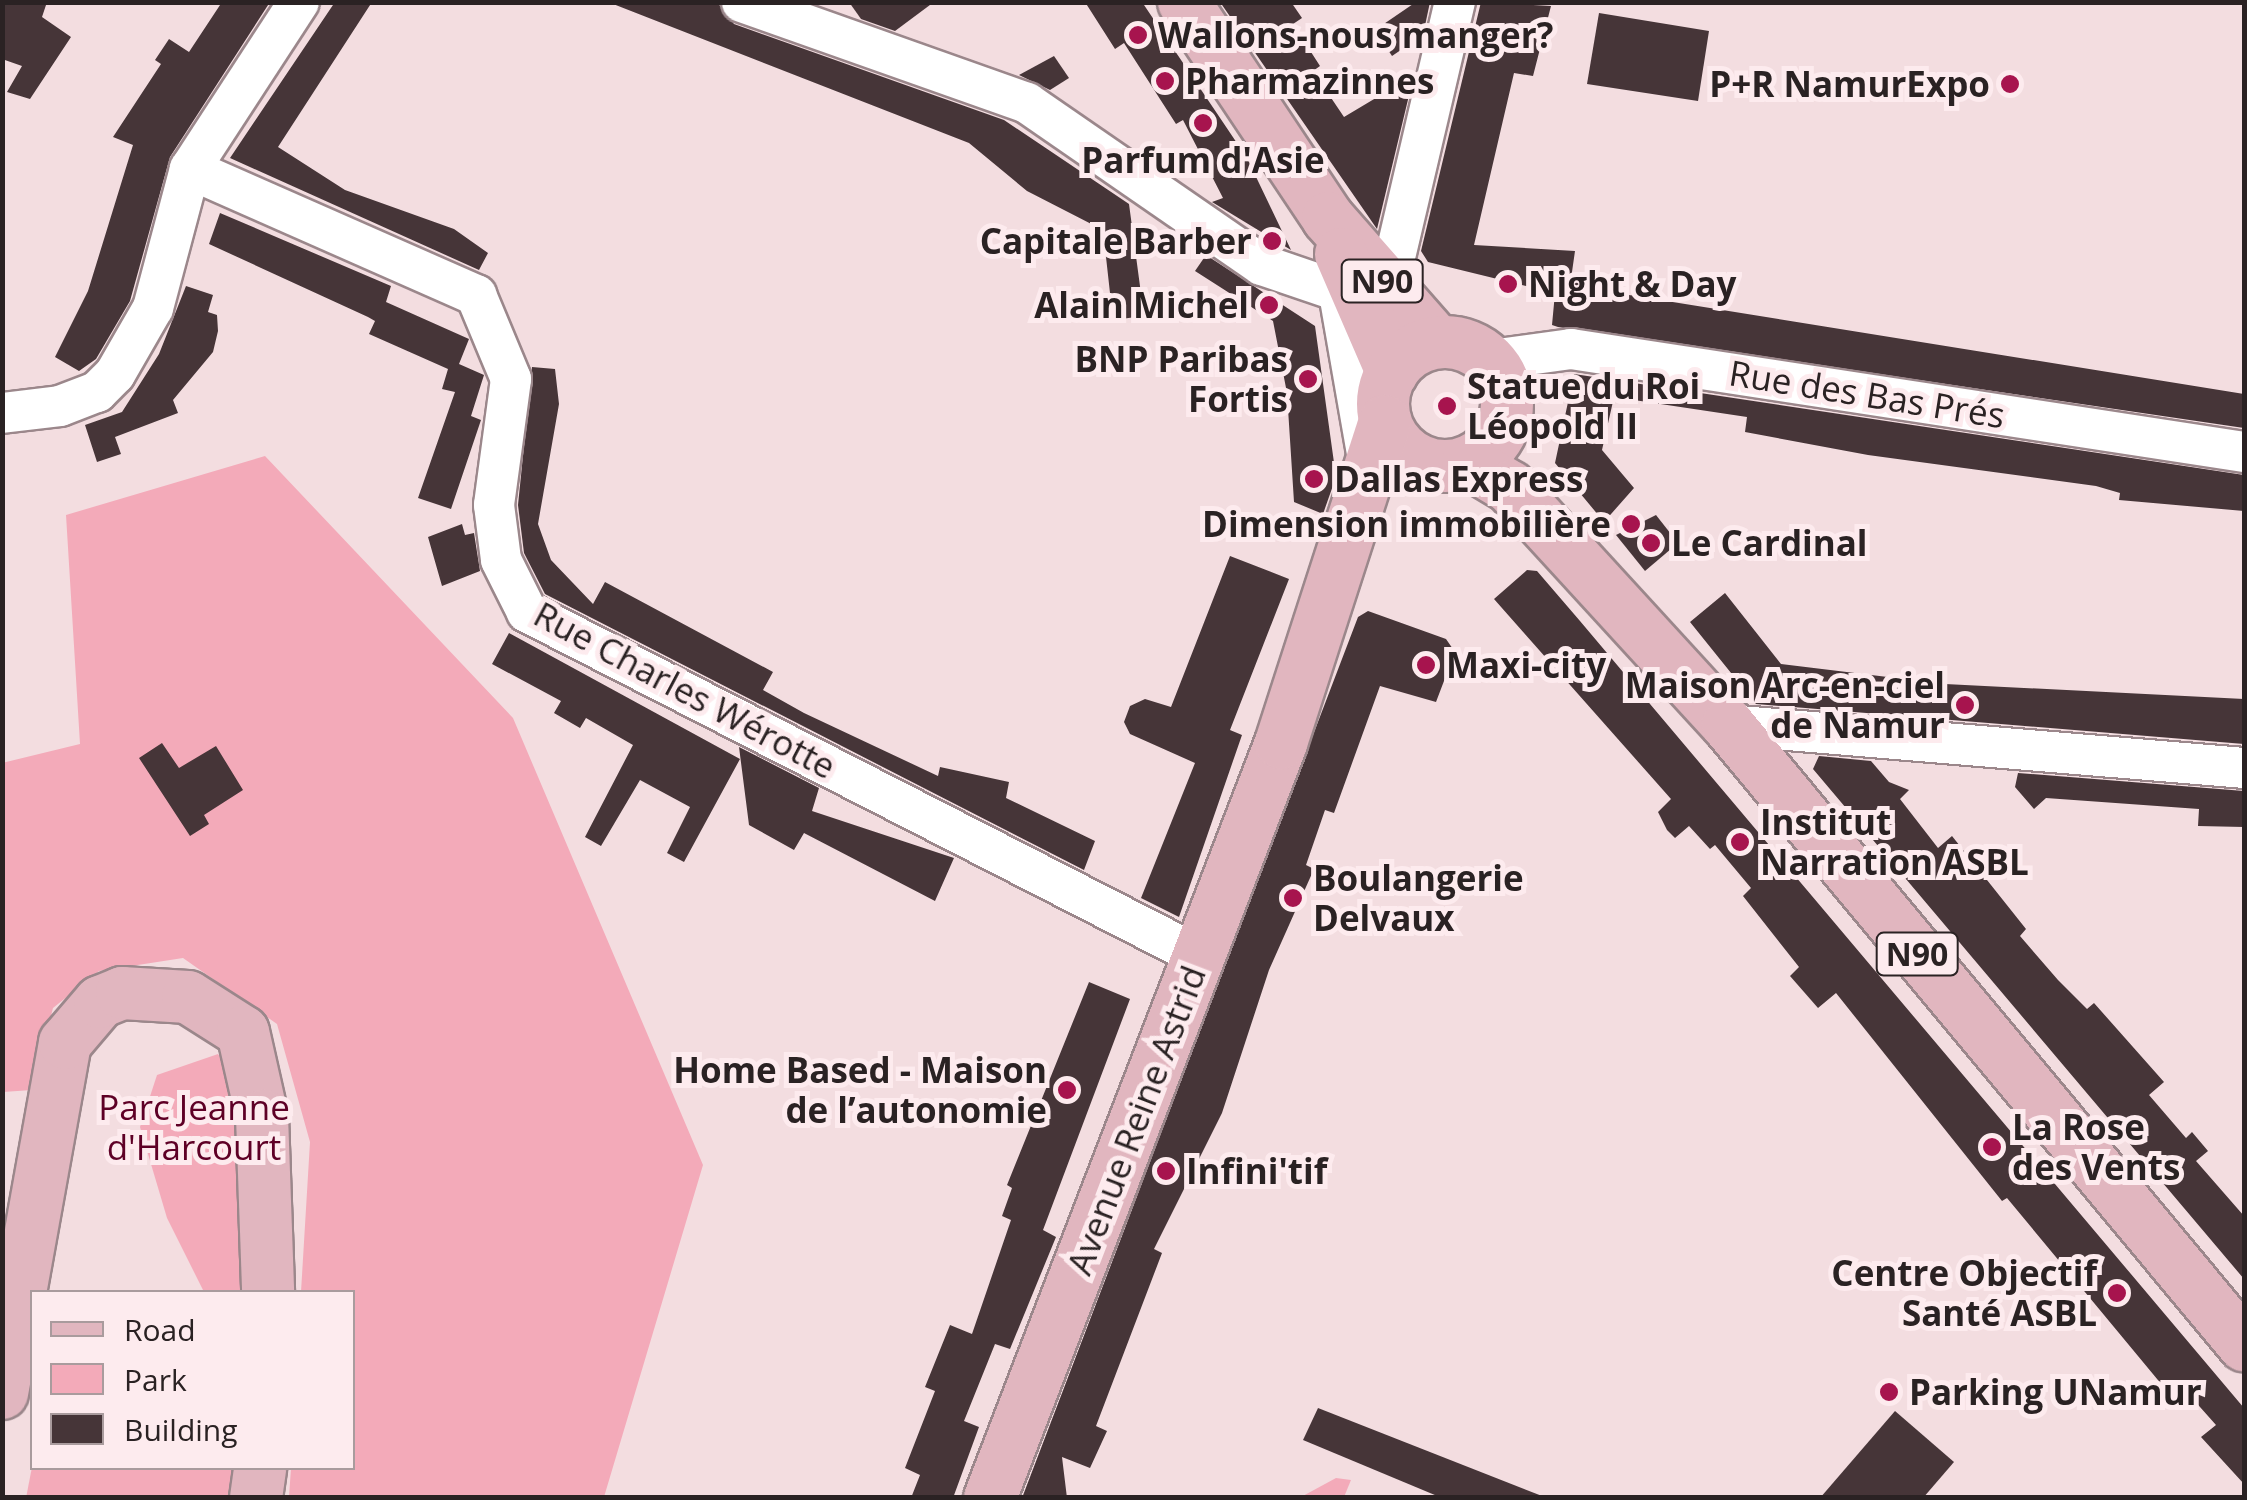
<!DOCTYPE html>
<meta charset="utf-8">
<style>
body{margin:0}
#map{position:relative;width:2247px;height:1500px;overflow:hidden;background:#f3dde0;font-family:"Open Sans",sans-serif}
div>[style]{position:absolute}
.green>*{inset:0;background:#f3aab9}
.building>*{inset:0;background:#463538}
.roads{filter:drop-shadow(2px 0 #9b878b) drop-shadow(-2px 0 #9b878b) drop-shadow(0 2px #9b878b) drop-shadow(0 -2px #9b878b)}
.minor>*{height:40px;margin:-20px;padding:0 20px;transform-origin:20px;border-radius:20px;background:#fff}
.major>*{height:52px;margin:-26px;padding:0 26px;transform-origin:26px;border-radius:26px;background:#e1b6bf}
.major>.ring{margin:-26px;padding:0;box-sizing:content-box;background:none;border:52px solid #e1b6bf;border-radius:50%}
.dots>*{width:28px;height:28px;translate:-50% -50%;box-sizing:border-box;border:5px solid #fdebee;border-radius:50%}
span{translate:-50% -50%;white-space:nowrap;text-align:center;line-height:1.15;-webkit-text-stroke:10px #fdebee;paint-order:stroke}
.shield-label span{padding:2px 8px;background:#fdebee;border:2px solid;border-radius:8px;-webkit-text-stroke-width:0}
.shield-label{font-size:32px;color:#2a2223;font-weight:700}
.poi-label{font-size:35px;color:#2a2223;font-weight:700}
.left{translate:0 -50%;text-align:left}
.right{translate:-100% -50%;text-align:right}
.street-label{font-size:35px;color:#2a2223}
.park-label{font-size:35px;color:#5e0026}
.frame{position:absolute;inset:0;border:5px solid #2a2223;pointer-events:none}
.legend{position:absolute;left:30px;top:1290px;width:325px;height:180px;box-sizing:border-box;background:#fdebee;border:2px solid #a99b9d;margin:0;padding:12px 18px;list-style:none;font-size:30px;color:#2a2223}
.legend li{display:flex;align-items:center;gap:20px;height:50px}
.legend b{width:50px;border:2px solid #a99b9d}
</style>
<div id="map">
<div class="green">
<div style="clip-path:polygon(265px 456px,513px 718px,703px 1165px,604px 1497px,289px 1497px,291px 1468px,352px 1468px,352px 1292px,301px 1292px,310px 1142px,277px 1024px,183px 958px,99px 971px,53px 1008px,32px 1090px,3px 1092px,2px 763px,80px 744px,66px 515px)"></div>
<div style="clip-path:polygon(218px 1054px,246px 1096px,245px 1292px,204px 1292px,167px 1218px,140px 1127px,157px 1075px)"></div>
<div style="clip-path:polygon(32px 1467px,244px 1468px,236px 1497px,26px 1498px)"></div>
<div style="clip-path:polygon(1336px 1478px,1351px 1480px,1344px 1497px,1301px 1497px)"></div>
</div>
<div class="building">
<div style="clip-path:polygon(2px 2px,47px 2px,42px 17px,71px 37px,30px 99px,7px 92px,22px 66px,2px 59px)"></div>
<div style="clip-path:polygon(222px 2px,270px 2px,170px 157px,130px 301px,96px 359px,79px 371px,55px 357px,88px 291px,133px 145px,113px 137px,161px 64px,155px 60px,169px 39px,189px 52px)"></div>
<div style="clip-path:polygon(335px 2px,372px 2px,278px 147px,345px 190px,454px 229px,488px 253px,479px 270px,230px 158px)"></div>
<div style="clip-path:polygon(608px 2px,717px 2px,734px 24px,1004px 120px,1129px 204px,1144px 316px,1113px 320px,1103px 230px,1027px 191px,969px 143px)"></div>
<div style="clip-path:polygon(849px 2px,934px 2px,895px 31px,861px 19px)"></div>
<div style="clip-path:polygon(1085px 2px,1142px 2px,1247px 158px,1291px 250px,1212px 202px,1223px 198px,1183px 120px,1176px 124px,1124px 43px,1115px 49px)"></div>
<div style="clip-path:polygon(1220px 2px,1291px 2px,1302px 18px,1293px 24px,1320px 66px,1313px 71px,1344px 117px,1406px 80px,1411px 87px,1377px 229px)"></div>
<div style="clip-path:polygon(1416px 2px,1430px 2px,1423px 35px,1392px 56px,1375px 30px)"></div>
<div style="clip-path:polygon(1481px 2px,1551px 6px,1533px 76px,1514px 73px,1474px 245px,1575px 251px,1571px 279px,1599px 284px,1598px 290px,2244px 394px,2244px 428px,1558px 327px,1552px 325px,1555px 293px,1428px 262px,1421px 251px)"></div>
<div style="clip-path:polygon(1599px 13px,1709px 31px,1698px 101px,1587px 84px)"></div>
<div style="clip-path:polygon(1054px 56px,1069px 78px,1050px 90px,1019px 75px)"></div>
<div style="clip-path:polygon(220px 213px,391px 286px,386px 302px,469px 339px,459px 364px,484px 375px,471px 416px,481px 420px,451px 509px,418px 498px,455px 392px,442px 389px,448px 369px,369px 334px,375px 321px,368px 317px,209px 244px)"></div>
<div style="clip-path:polygon(1206px 255px,1315px 326px,1336px 477px,1323px 514px,1294px 502px,1287px 393px,1273px 321px,1195px 271px)"></div>
<div style="clip-path:polygon(186px 286px,213px 295px,208px 312px,217px 315px,218px 331px,213px 352px,173px 400px,178px 413px,115px 437px,121px 454px,97px 462px,85px 425px,122px 412px,159px 354px)"></div>
<div style="clip-path:polygon(532px 367px,555px 369px,559px 404px,538px 524px,551px 560px,593px 604px,605px 582px,773px 672px,763px 690px,804px 713px,938px 776px,940px 767px,1009px 782px,1006px 798px,1095px 841px,1084px 870px,545px 594px,524px 553px,518px 505px)"></div>
<div style="clip-path:polygon(1574px 374px,2244px 475px,2244px 511px,2119px 500px,2120px 493px,2096px 486px,1868px 455px,1745px 432px,1747px 417px,1614px 397px,1602px 450px,1634px 488px,1604px 522px,1555px 463px)"></div>
<div style="clip-path:polygon(1656px 515px,1678px 543px,1645px 571px,1616px 535px)"></div>
<div style="clip-path:polygon(462px 524px,465px 535px,474px 533px,480px 571px,442px 586px,428px 537px)"></div>
<div style="clip-path:polygon(1230px 556px,1289px 579px,1230px 730px,1242px 735px,1179px 917px,1141px 898px,1195px 763px,1130px 734px,1124px 722px,1130px 706px,1145px 699px,1171px 707px)"></div>
<div style="clip-path:polygon(1527px 570px,1537px 571px,1580px 621px,2244px 1408px,2244px 1484px,2201px 1437px,2216px 1425px,2184px 1389px,2172px 1397px,2007px 1198px,2002px 1201px,1836px 993px,1818px 1008px,1790px 976px,1799px 967px,1743px 896px,1751px 888px,1715px 845px,1710px 849px,1689px 826px,1675px 838px,1667px 830px,1658px 812px,1671px 799px,1494px 599px)"></div>
<div style="clip-path:polygon(1725px 593px,1781px 664px,1945px 684px,2244px 699px,2244px 744px,1756px 704px,1690px 622px)"></div>
<div style="clip-path:polygon(1368px 611px,1446px 639px,1455px 652px,1436px 702px,1380px 686px,1334px 813px,1325px 810px,1306px 865px,1314px 869px,1269px 970px,1222px 1113px,1154px 1249px,1162px 1253px,1096px 1426px,1107px 1431px,1090px 1468px,1062px 1457px,1067px 1498px,1022px 1498px,1358px 617px)"></div>
<div style="clip-path:polygon(509px 633px,740px 759px,684px 862px,667px 853px,690px 807px,640px 780px,601px 846px,585px 837px,633px 745px,586px 718px,580px 728px,554px 713px,561px 701px,492px 664px)"></div>
<div style="clip-path:polygon(162px 743px,179px 768px,216px 746px,243px 790px,204px 815px,209px 824px,190px 836px,139px 758px)"></div>
<div style="clip-path:polygon(739px 747px,819px 788px,812px 811px,954px 858px,935px 901px,804px 833px,794px 850px,749px 825px)"></div>
<div style="clip-path:polygon(1819px 756px,1871px 761px,1889px 782px,1909px 790px,1900px 799px,1938px 848px,1952px 836px,2026px 929px,2020px 936px,2058px 980px,2087px 1009px,2094px 1003px,2164px 1082px,2149px 1095px,2186px 1138px,2192px 1132px,2208px 1151px,2196px 1161px,2244px 1216px,2244px 1279px,1813px 769px)"></div>
<div style="clip-path:polygon(2018px 773px,2244px 791px,2244px 827px,2198px 826px,2199px 809px,2046px 798px,2034px 809px,2015px 787px)"></div>
<div style="clip-path:polygon(1089px 982px,1130px 999px,1043px 1230px,1056px 1237px,1010px 1349px,995px 1344px,964px 1421px,979px 1427px,953px 1498px,911px 1498px,920px 1475px,905px 1468px,935px 1391px,925px 1387px,950px 1325px,972px 1334px,1011px 1220px,1002px 1216px,1012px 1188px,1007px 1185px)"></div>
<div style="clip-path:polygon(1318px 1408px,1542px 1496px,1542px 1498px,1442px 1498px,1303px 1440px)"></div>
<div style="clip-path:polygon(1895px 1411px,1954px 1462px,1923px 1498px,1820px 1498px)"></div>
</div>
<div class="roads">
<div class="minor">
<div style="left:742px;top:2px;width:302px;rotate:19.5deg"></div>
<div style="left:1027px;top:103px;width:285px;rotate:34.6deg"></div>
<div style="left:1262px;top:265px;width:99px;rotate:18.8deg"></div>
<div style="left:190px;top:169px;width:313px;rotate:23.8deg"></div>
<div style="left:476px;top:295px;width:91px;rotate:67.4deg"></div>
<div style="left:511px;top:379px;width:127px;rotate:97.7deg"></div>
<div style="left:494px;top:505px;width:55px;rotate:82.7deg"></div>
<div style="left:501px;top:560px;width:58px;rotate:63.4deg"></div>
<div style="left:527px;top:612px;width:755px;rotate:27.11deg"></div>
<div style="left:1388px;top:287px;width:293px;rotate:-76.8deg"></div>
<div style="left:1339px;top:293px;width:180px;rotate:80.1deg"></div>
<div style="left:1491px;top:360px;width:81px;rotate:-7.8deg"></div>
<div style="left:1571px;top:349px;width:681px;rotate:8.7deg"></div>
<div style="left:2px;top:413px;width:58px;rotate:-6.9deg"></div>
<div style="left:60px;top:406px;width:40px;rotate:-21deg"></div>
<div style="left:97px;top:392px;width:25px;rotate:-45deg"></div>
<div style="left:115px;top:374px;width:76px;rotate:-60.1deg"></div>
<div style="left:153px;top:308px;width:144px;rotate:-75.1deg"></div>
<div style="left:190px;top:169px;width:199px;rotate:-56.9deg"></div>
<div style="left:1728px;top:725px;width:518px;rotate:4.76deg"></div>
</div>
<div class="major">
<div style="left:1184px;top:2px;width:260px;rotate:56.3deg"></div>
<div style="left:1328px;top:218px;width:165px;rotate:48.7deg"></div>
<div style="left:1341px;top:254px;width:129px;rotate:66.6deg"></div>
<div class="ring" style="left:1383px;top:342px;width:72px;height:72px"></div>
<div style="left:1468px;top:462px;width:49px;rotate:30.8deg"></div>
<div style="left:1510px;top:487px;width:323px;rotate:47.5deg"></div>
<div style="left:1728px;top:725px;width:807px;rotate:50.23deg"></div>
<div style="left:2px;top:1393px;width:356px;rotate:-79.8deg"></div>
<div style="left:65px;top:1043px;width:54px;rotate:-49.5deg"></div>
<div style="left:100px;top:1002px;width:24px;rotate:-22deg"></div>
<div style="left:122px;top:993px;width:66px;rotate:3.5deg"></div>
<div style="left:188px;top:997px;width:65px;rotate:32.5deg"></div>
<div style="left:243px;top:1032px;width:86px;rotate:77.3deg"></div>
<div style="left:262px;top:1116px;width:176px;rotate:88deg"></div>
<div style="left:256px;top:1498px;width:30px;rotate:-82deg"></div>
<div style="left:990px;top:1498px;width:809px;rotate:-68.92deg"></div>
<div style="left:1281px;top:743px;width:338px;rotate:-72.1deg"></div>
</div>
</div>
<div class="dots">
<div style="left:1138px;top:35px;background:#a7144e"></div>
<div style="left:1165px;top:81px;background:#a7144e"></div>
<div style="left:2010px;top:84px;background:#a7144e"></div>
<div style="left:1203px;top:123px;background:#a7144e"></div>
<div style="left:1272px;top:241px;background:#a7144e"></div>
<div style="left:1508px;top:284px;background:#a7144e"></div>
<div style="left:1269px;top:305px;background:#a7144e"></div>
<div style="left:1308px;top:379px;background:#a7144e"></div>
<div style="left:1447px;top:406px;background:#a7144e"></div>
<div style="left:1314px;top:479px;background:#a7144e"></div>
<div style="left:1631px;top:524px;background:#a7144e"></div>
<div style="left:1651px;top:543px;background:#a7144e"></div>
<div style="left:1426px;top:665px;background:#a7144e"></div>
<div style="left:1965px;top:705px;background:#a7144e"></div>
<div style="left:1740px;top:842px;background:#a7144e"></div>
<div style="left:1293px;top:898px;background:#a7144e"></div>
<div style="left:1067px;top:1090px;background:#a7144e"></div>
<div style="left:1992px;top:1147px;background:#a7144e"></div>
<div style="left:1166px;top:1171px;background:#a7144e"></div>
<div style="left:2117px;top:1293px;background:#a7144e"></div>
<div style="left:1889px;top:1392px;background:#a7144e"></div>
</div>
<div class="shield-label">
<span style="left:1382px;top:281px">N90</span>
<span style="left:1917px;top:954px">N90</span>
</div>
<div class="poi-label">
<span class="left" style="left:1158px;top:35px">Wallons-nous manger?</span>
<span class="left" style="left:1185px;top:81px">Pharmazinnes</span>
<span class="right" style="left:1990px;top:84px">P+R NamurExpo</span>
<span style="left:1203px;top:160px">Parfum d'Asie</span>
<span class="right" style="left:1252px;top:241px">Capitale Barber</span>
<span class="left" style="left:1528px;top:284px">Night &amp; Day</span>
<span class="right" style="left:1249px;top:305px">Alain Michel</span>
<span class="right" style="left:1288px;top:379px">BNP Paribas<br>Fortis</span>
<span class="left" style="left:1467px;top:406px">Statue du Roi<br>Léopold II</span>
<span class="left" style="left:1334px;top:479px">Dallas Express</span>
<span class="right" style="left:1611px;top:524px">Dimension immobilière</span>
<span class="left" style="left:1671px;top:543px">Le Cardinal</span>
<span class="left" style="left:1446px;top:665px">Maxi-city</span>
<span class="right" style="left:1945px;top:705px">Maison Arc-en-ciel<br>de Namur</span>
<span class="left" style="left:1760px;top:842px">Institut<br>Narration ASBL</span>
<span class="left" style="left:1313px;top:898px">Boulangerie<br>Delvaux</span>
<span class="right" style="left:1047px;top:1090px">Home Based - Maison<br>de l’autonomie</span>
<span class="left" style="left:2012px;top:1147px">La Rose<br>des Vents</span>
<span class="left" style="left:1186px;top:1171px">Infini'tif</span>
<span class="right" style="left:2097px;top:1293px">Centre Objectif<br>Santé ASBL</span>
<span class="left" style="left:1909px;top:1392px">Parking UNamur</span>
</div>
<div class="street-label">
<span style="left:1867px;top:394px;rotate:9deg">Rue des Bas Prés</span>
<span style="left:685px;top:690px;rotate:28deg">Rue Charles Wérotte</span>
<span style="left:1136px;top:1120px;rotate:-69deg">Avenue Reine Astrid</span>
</div>
<div class="park-label">
<span style="left:194px;top:1127px">Parc Jeanne<br>d'Harcourt</span>
</div>
<div class="frame"></div>
<ul class="legend">
<li><b style="height:12px;background:#e1b6bf"></b>Road</li>
<li><b style="height:28px;background:#f3aab9"></b>Park</li>
<li><b style="height:28px;background:#463538"></b>Building</li>
</ul>
</div>
